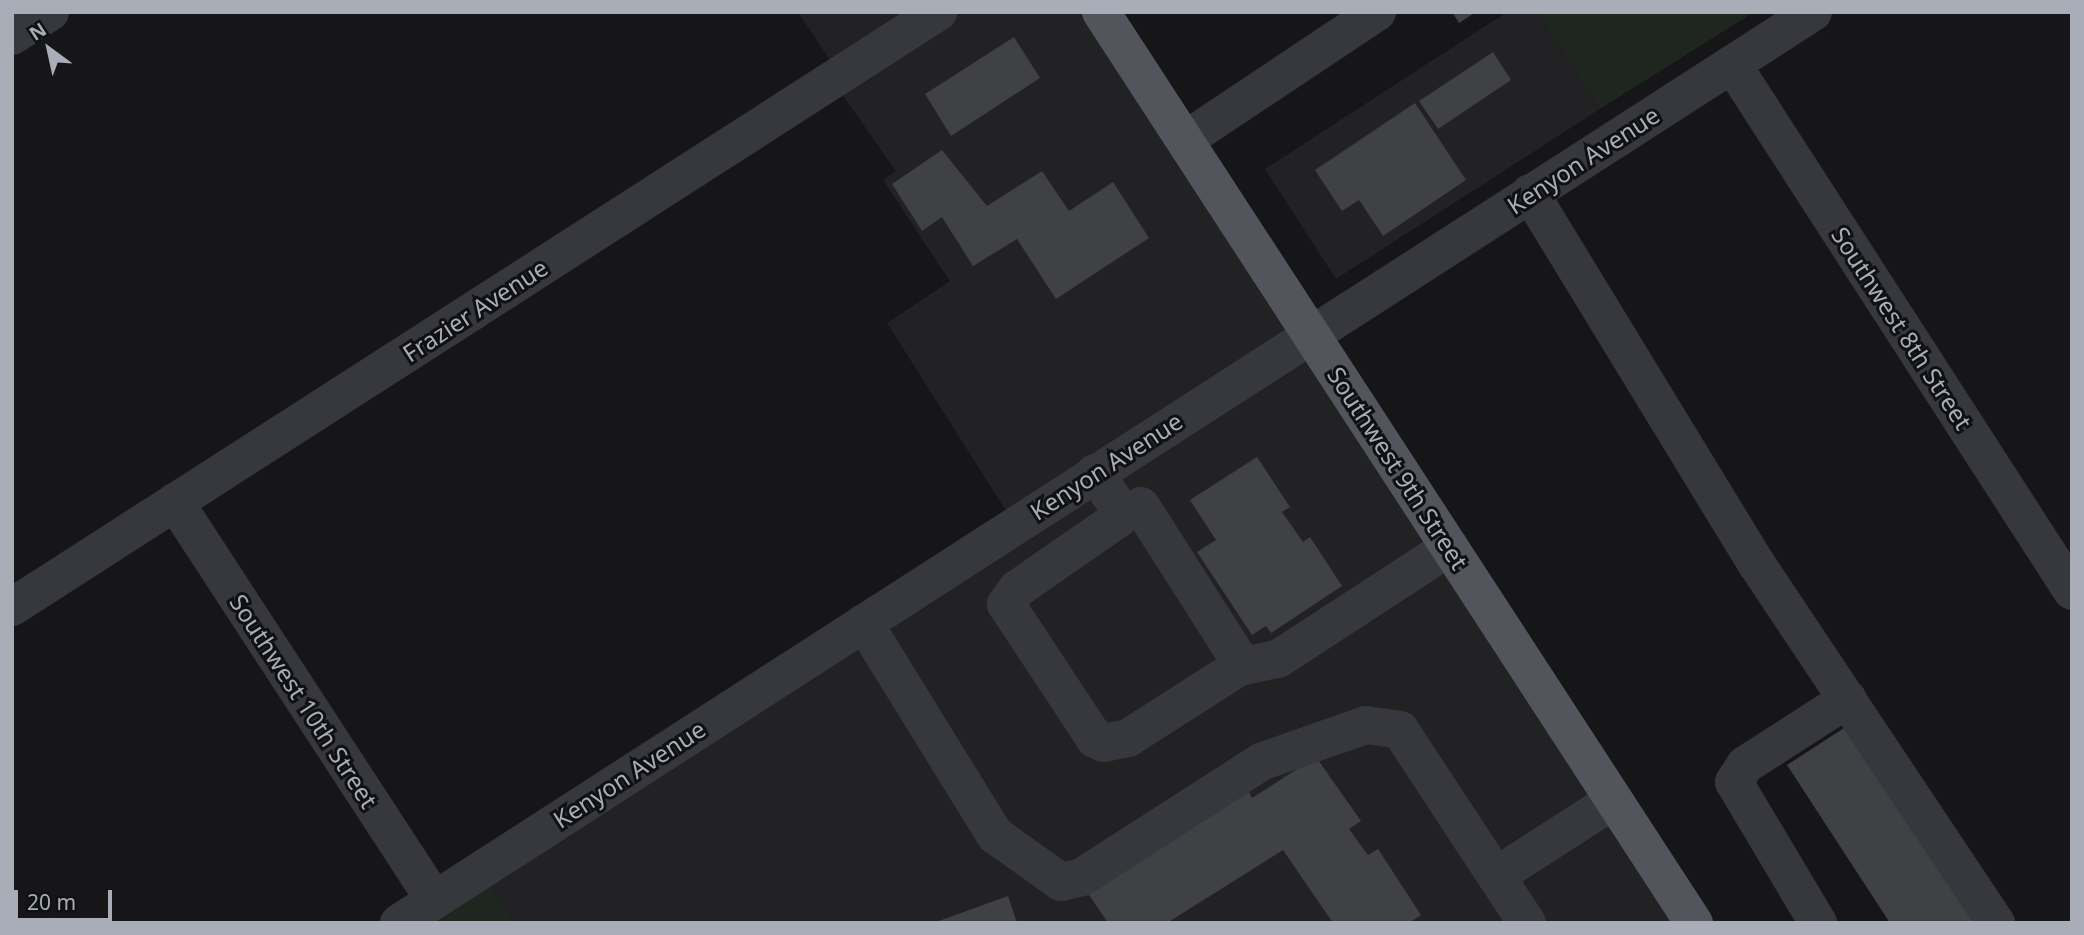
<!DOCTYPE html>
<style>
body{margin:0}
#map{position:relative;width:2084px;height:935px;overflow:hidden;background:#161618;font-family:"Noto Sans",sans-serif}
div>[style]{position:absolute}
.built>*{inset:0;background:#222225}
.green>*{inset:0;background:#1e261f}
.building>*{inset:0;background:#404145}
.minor>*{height:38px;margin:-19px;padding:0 19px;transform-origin:19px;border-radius:19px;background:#37383d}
.major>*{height:38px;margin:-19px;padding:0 19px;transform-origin:19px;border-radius:19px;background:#53555c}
span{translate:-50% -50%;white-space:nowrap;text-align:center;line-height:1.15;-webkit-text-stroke:6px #111113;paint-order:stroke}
.street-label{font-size:24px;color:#a8adb8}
.frame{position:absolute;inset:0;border:14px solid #a8adb8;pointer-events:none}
.north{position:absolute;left:14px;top:14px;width:70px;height:70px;-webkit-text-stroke:5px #111113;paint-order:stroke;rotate:327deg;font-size:19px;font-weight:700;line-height:28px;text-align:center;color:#a8adb8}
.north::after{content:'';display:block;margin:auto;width:24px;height:32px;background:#a8adb8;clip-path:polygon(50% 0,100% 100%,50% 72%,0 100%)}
.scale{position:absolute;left:14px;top:890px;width:98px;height:32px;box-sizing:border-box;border:4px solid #a8adb8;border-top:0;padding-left:9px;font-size:21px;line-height:24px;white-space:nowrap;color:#a8adb8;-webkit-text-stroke:5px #111113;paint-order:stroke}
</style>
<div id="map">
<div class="built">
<div style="clip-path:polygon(798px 12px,1101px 12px,1694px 923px,515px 923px,481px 870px,1015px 525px,887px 323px,950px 281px,883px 180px,896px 171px,832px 80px,840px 75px)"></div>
<div style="clip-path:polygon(1507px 12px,1536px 12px,1600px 109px,1336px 279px,1265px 169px)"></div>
</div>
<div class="green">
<div style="clip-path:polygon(1536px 12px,1754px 12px,1600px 109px)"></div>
<div style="clip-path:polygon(481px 870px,515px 923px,399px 923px)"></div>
</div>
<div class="building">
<div style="clip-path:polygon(1452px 12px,1476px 12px,1459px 23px)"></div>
<div style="clip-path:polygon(1014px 37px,1040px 78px,951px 136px,925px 94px)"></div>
<div style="clip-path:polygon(1493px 52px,1511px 80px,1438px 129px,1419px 101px)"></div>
<div style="clip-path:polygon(1415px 103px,1466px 180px,1383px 236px,1359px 200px,1342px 211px,1315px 170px)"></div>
<div style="clip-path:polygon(942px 150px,987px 206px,1042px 171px,1069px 211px,1113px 182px,1149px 238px,1056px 299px,1017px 239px,973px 266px,942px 217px,922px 231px,892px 184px)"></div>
<div style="clip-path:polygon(1257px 457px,1290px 507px,1282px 512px,1303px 542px,1310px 537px,1342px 586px,1271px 633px,1266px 626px,1252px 635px,1197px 552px,1216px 540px,1190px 500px)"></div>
<div style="clip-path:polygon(1858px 719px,1992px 923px,1890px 923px,1787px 765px)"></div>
<div style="clip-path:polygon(1316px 757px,1361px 821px,1349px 829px,1368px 855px,1378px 849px,1421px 915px,1409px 923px,1333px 923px,1283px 850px,1167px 923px,1108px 923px,1085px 889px,1242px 780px,1252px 798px)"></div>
<div style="clip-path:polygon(1008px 896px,1017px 923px,936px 923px,936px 922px)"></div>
</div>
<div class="minor">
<div style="left:12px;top:36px;width:45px;rotate:-32.3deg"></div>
<div style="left:1732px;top:64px;width:627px;rotate:57.17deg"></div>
<div style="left:1185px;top:140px;width:231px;rotate:-33.7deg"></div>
<div style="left:1530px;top:193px;width:434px;rotate:58.6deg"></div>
<div style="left:1756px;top:563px;width:433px;rotate:56.3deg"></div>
<div style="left:1095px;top:473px;width:46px;rotate:55.6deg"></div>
<div style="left:1121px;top:511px;width:9px;rotate:111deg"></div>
<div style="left:1118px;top:519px;width:123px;rotate:145.3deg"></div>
<div style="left:1017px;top:589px;width:19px;rotate:126deg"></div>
<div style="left:1006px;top:604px;width:162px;rotate:56.6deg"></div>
<div style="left:1095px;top:739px;width:10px;rotate:24deg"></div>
<div style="left:1104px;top:743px;width:25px;rotate:-12deg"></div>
<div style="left:1128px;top:738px;width:132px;rotate:-32.6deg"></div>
<div style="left:1239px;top:667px;width:40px;rotate:-12deg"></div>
<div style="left:1278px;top:659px;width:205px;rotate:-33.1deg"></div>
<div style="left:175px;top:502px;width:475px;rotate:56.9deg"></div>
<div style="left:1141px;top:506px;width:190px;rotate:57.5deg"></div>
<div style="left:12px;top:607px;width:1101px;rotate:-32.72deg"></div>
<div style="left:864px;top:623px;width:249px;rotate:58.3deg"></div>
<div style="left:995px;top:835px;width:81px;rotate:35.5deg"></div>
<div style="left:1061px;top:882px;width:22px;rotate:-13deg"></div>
<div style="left:1082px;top:877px;width:215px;rotate:-32.7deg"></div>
<div style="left:1263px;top:761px;width:109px;rotate:-19.3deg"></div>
<div style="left:1366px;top:725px;width:34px;rotate:8deg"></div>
<div style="left:1400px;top:730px;width:175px;rotate:56.7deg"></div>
<div style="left:399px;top:923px;width:1682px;rotate:-32.79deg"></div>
<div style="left:1527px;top:923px;width:56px;rotate:-123.4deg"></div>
<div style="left:1496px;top:876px;width:140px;rotate:-32.8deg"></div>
<div style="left:1818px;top:923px;width:164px;rotate:-120.8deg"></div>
<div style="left:1734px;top:782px;width:20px;rotate:-57deg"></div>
<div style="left:1745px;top:765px;width:122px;rotate:-32.7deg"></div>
</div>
<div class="major">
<div style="left:1101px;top:12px;width:1087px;rotate:56.94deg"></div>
</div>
<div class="street-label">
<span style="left:1583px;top:160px;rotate:-33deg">Kenyon Avenue</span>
<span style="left:475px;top:310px;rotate:-33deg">Frazier Avenue</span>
<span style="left:1902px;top:328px;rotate:57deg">Southwest 8th Street</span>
<span style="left:1106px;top:466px;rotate:-33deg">Kenyon Avenue</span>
<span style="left:1398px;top:468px;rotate:57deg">Southwest 9th Street</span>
<span style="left:304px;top:701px;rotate:57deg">Southwest 10th Street</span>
<span style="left:629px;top:774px;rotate:-33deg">Kenyon Avenue</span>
</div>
<div class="frame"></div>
<div class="north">N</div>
<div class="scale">20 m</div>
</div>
